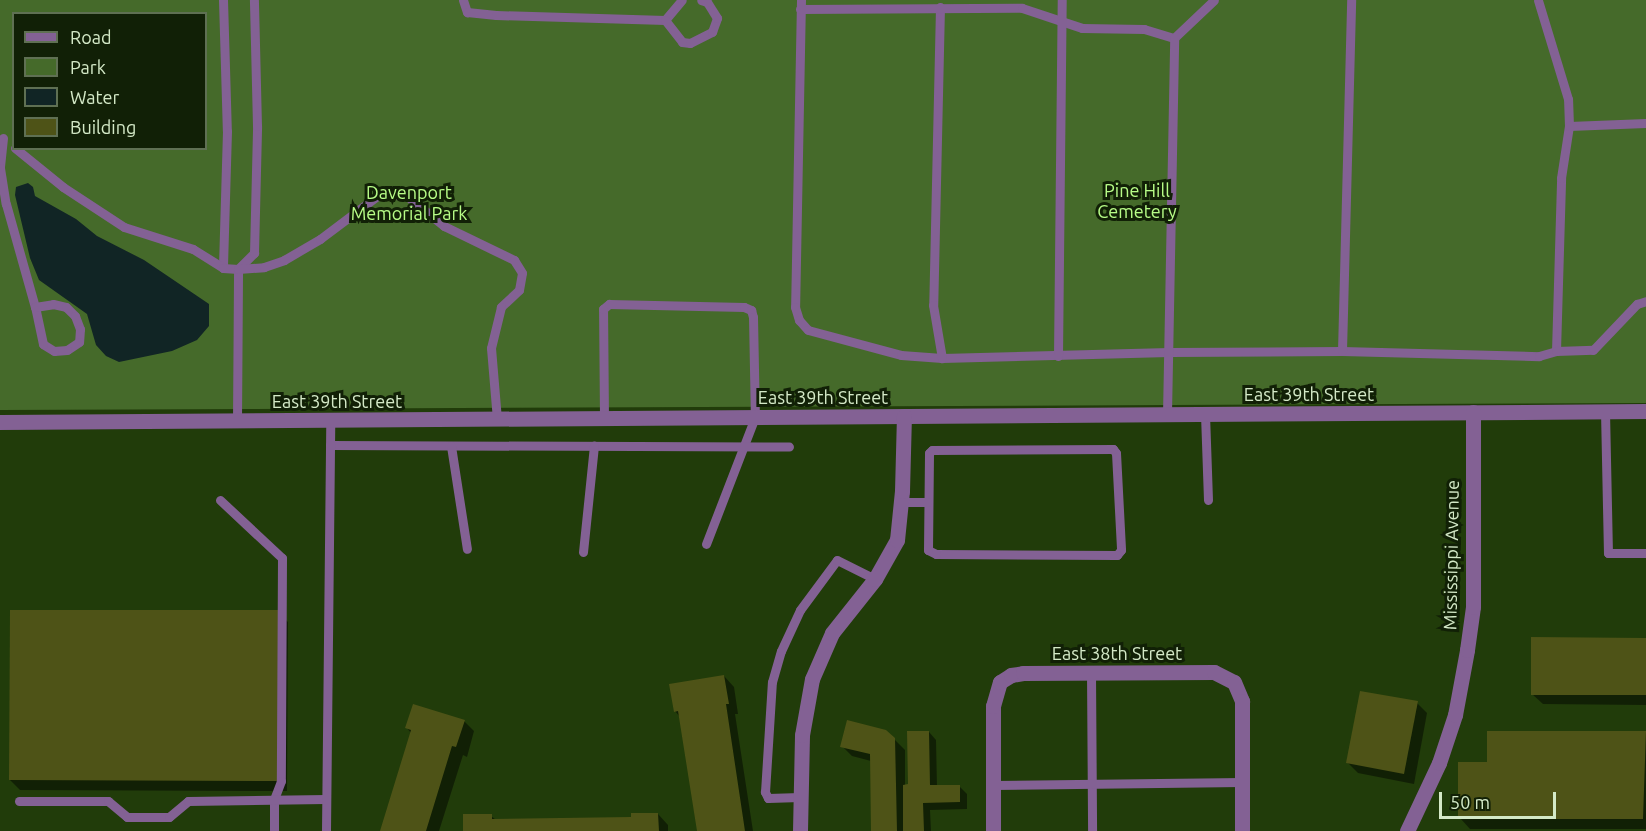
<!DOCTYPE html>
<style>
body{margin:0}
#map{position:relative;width:1646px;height:831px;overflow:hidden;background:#213c0a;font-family:Ubuntu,sans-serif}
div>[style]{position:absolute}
.green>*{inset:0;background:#456a2a}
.water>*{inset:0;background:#112525}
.shadow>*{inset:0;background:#0007}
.building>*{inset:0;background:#4e5317}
.lane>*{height:9px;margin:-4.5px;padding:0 4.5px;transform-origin:4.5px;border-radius:4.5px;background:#836194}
.street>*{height:15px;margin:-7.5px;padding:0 7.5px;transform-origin:7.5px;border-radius:7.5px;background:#836194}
span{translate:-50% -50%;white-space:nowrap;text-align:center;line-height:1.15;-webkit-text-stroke:6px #112006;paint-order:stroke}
.park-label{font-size:18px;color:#b7fc87}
.street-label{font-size:18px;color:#d4e9c7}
.legend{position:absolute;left:12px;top:12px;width:195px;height:138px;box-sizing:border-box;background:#112006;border:2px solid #5f7053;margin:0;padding:8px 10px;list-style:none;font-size:18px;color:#d4e9c7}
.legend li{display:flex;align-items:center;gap:12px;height:30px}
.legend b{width:30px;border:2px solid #5f7053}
.scale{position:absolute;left:1439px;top:792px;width:117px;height:27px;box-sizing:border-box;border:3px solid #d4e9c7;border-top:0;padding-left:8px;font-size:18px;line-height:21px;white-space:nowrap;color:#d4e9c7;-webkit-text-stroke:4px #112006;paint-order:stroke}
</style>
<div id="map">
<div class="green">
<div style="clip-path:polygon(evenodd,0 0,1646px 0,1646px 403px,0 410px,0 0,14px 14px,206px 14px,206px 148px,14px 148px,14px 14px)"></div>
</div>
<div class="water">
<div style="clip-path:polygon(28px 183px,33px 187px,35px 196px,76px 219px,97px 236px,144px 260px,209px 304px,209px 326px,197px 340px,172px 351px,119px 362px,106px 356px,96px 345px,87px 314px,39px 280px,30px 258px,15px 195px,16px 187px)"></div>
</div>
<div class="shadow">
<div style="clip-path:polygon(277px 612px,288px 622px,287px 791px,20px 790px,10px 780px)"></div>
<div style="clip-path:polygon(1646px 639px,1646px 705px,1543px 704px,1532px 694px)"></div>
<div style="clip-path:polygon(724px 676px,734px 687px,738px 714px,735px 714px,753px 831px,698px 831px,680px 717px,675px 711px)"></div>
<div style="clip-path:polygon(1417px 703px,1427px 713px,1414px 784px,1358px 773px,1348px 763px)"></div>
<div style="clip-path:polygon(464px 721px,474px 731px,467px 757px,463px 755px,439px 831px,381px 831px,411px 733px,407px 728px)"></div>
<div style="clip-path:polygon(886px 731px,905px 750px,905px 786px,909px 786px,929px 732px,936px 740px,937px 787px,959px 786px,967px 794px,967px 809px,930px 810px,931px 831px,872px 831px,871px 761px,852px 756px,842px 746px)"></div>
<div style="clip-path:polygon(1488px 733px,1646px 733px,1646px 829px,1470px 829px,1460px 818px,1488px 763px)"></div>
<div style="clip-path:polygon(658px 814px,668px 825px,668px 831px,464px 831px,491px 816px,496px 820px,633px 818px)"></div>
</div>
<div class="building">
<div style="clip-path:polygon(10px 610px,278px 610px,278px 781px,9px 780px)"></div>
<div style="clip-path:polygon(1531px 637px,1646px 638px,1646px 695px,1531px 695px)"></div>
<div style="clip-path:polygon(724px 675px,729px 704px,726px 704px,745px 831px,697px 831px,678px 711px,674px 712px,669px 684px)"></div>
<div style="clip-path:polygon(1360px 691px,1418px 701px,1404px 774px,1346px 763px)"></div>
<div style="clip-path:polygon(413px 704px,465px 720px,456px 747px,452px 746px,426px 831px,380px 831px,411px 730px,405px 728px)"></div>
<div style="clip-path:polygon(847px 720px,886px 730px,895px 738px,897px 831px,871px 831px,870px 754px,840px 747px)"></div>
<div style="clip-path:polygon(907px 731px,929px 731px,930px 785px,960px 785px,960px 802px,923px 803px,924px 831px,903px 831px,903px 785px,908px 784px)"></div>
<div style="clip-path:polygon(1487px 731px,1646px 731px,1643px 819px,1458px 819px,1458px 762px,1487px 762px)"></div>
<div style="clip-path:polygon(631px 813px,658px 813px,659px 831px,463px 831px,463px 814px,492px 814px,492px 819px,631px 817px)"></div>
</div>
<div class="lane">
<div style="left:223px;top:0;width:131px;rotate:88.3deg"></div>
<div style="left:227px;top:131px;width:137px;rotate:91.7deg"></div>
<div style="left:463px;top:0;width:13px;rotate:72deg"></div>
<div style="left:467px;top:12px;width:29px;rotate:6deg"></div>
<div style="left:496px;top:15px;width:169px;rotate:1.7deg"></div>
<div style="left:665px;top:20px;width:26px;rotate:-50deg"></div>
<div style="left:801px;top:0;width:307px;rotate:91.1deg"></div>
<div style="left:795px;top:307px;width:14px;rotate:73deg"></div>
<div style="left:799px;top:320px;width:13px;rotate:48deg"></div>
<div style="left:808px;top:330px;width:96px;rotate:15deg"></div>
<div style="left:901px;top:355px;width:41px;rotate:4.2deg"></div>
<div style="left:942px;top:358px;width:227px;rotate:-1.5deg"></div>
<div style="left:1169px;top:352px;width:173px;rotate:-0.3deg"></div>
<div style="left:1342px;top:351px;width:197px;rotate:1.5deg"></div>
<div style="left:1539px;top:356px;width:18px;rotate:-16deg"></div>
<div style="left:1556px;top:351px;width:173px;rotate:-88.3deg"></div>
<div style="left:1561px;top:178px;width:53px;rotate:-81.3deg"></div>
<div style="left:1569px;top:126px;width:27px;rotate:-92deg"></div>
<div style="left:1568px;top:99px;width:103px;rotate:-106.9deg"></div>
<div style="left:940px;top:7px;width:298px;rotate:91.3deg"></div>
<div style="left:933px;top:305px;width:54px;rotate:80.4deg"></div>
<div style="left:800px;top:9px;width:222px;rotate:-0.3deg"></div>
<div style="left:1022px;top:8px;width:63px;rotate:18.4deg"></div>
<div style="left:1082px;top:28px;width:62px;rotate:0.9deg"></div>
<div style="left:1144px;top:29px;width:31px;rotate:17deg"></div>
<div style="left:1174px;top:38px;width:55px;rotate:-43.5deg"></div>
<div style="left:665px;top:20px;width:28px;rotate:52deg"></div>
<div style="left:682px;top:42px;width:8px;rotate:7deg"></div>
<div style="left:690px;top:43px;width:25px;rotate:-27deg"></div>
<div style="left:712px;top:32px;width:15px;rotate:-70deg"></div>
<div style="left:717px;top:18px;width:19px;rotate:-122deg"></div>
<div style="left:707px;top:2px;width:6px;rotate:-162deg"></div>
<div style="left:1569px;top:126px;width:77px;rotate:-2.2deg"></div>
<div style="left:3px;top:138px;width:30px;rotate:96deg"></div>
<div style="left:0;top:168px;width:36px;rotate:81deg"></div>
<div style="left:6px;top:204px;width:107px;rotate:74.3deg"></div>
<div style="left:15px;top:148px;width:62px;rotate:39.1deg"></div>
<div style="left:63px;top:187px;width:73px;rotate:33.3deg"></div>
<div style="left:124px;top:227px;width:72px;rotate:17.7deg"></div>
<div style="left:193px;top:249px;width:36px;rotate:32deg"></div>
<div style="left:223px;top:268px;width:15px;rotate:4deg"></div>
<div style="left:238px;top:269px;width:23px;rotate:-45deg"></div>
<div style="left:254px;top:253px;width:127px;rotate:-88.6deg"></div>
<div style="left:257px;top:126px;width:126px;rotate:-91.4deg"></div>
<div style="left:53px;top:304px;width:13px;rotate:13deg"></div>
<div style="left:66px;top:307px;width:13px;rotate:45deg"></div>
<div style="left:75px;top:316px;width:14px;rotate:69deg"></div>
<div style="left:80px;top:329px;width:13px;rotate:94deg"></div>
<div style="left:79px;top:342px;width:14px;rotate:146deg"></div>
<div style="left:67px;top:350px;width:13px;rotate:176deg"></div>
<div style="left:54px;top:351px;width:13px;rotate:-148deg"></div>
<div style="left:43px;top:344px;width:38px;rotate:-102deg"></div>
<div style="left:35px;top:307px;width:18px;rotate:-9deg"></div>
<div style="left:1342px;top:351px;width:351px;rotate:-88.5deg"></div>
<div style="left:1556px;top:351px;width:37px;rotate:-2deg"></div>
<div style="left:1593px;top:350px;width:64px;rotate:-46.3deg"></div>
<div style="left:1637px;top:304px;width:9px;rotate:-18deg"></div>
<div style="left:1058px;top:356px;width:356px;rotate:-89.4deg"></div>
<div style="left:1605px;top:411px;width:142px;rotate:88.8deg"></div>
<div style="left:1608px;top:553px;width:38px"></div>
<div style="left:1167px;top:414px;width:376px;rotate:-88.9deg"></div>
<div style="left:1205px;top:414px;width:86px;rotate:88deg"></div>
<div style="left:604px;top:418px;width:109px;rotate:-90.5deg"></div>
<div style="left:603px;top:309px;width:8px;rotate:-40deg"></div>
<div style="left:609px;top:304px;width:135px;rotate:1.3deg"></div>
<div style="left:744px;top:307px;width:8px;rotate:23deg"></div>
<div style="left:751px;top:310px;width:7px;rotate:74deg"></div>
<div style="left:753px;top:317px;width:100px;rotate:88.9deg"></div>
<div style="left:755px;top:417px;width:136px;rotate:111.1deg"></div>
<div style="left:237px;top:421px;width:152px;rotate:-89.6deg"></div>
<div style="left:238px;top:269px;width:26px;rotate:-4deg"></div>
<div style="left:264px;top:267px;width:21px;rotate:-19deg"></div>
<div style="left:284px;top:260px;width:42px;rotate:-30.3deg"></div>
<div style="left:320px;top:239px;width:75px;rotate:-36.9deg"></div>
<div style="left:380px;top:194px;width:27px;rotate:4deg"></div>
<div style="left:407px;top:196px;width:48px;rotate:39deg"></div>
<div style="left:444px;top:226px;width:78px;rotate:25.9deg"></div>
<div style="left:514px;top:260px;width:15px;rotate:58deg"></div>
<div style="left:522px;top:273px;width:17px;rotate:100deg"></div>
<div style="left:519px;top:290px;width:25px;rotate:137deg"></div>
<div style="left:501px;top:307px;width:42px;rotate:103.7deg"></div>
<div style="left:491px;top:348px;width:71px;rotate:85.2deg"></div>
<div style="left:330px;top:445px;width:459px;rotate:0.2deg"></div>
<div style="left:451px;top:446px;width:104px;rotate:81.2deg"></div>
<div style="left:1113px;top:449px;width:5px;rotate:53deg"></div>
<div style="left:1116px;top:453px;width:97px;rotate:87deg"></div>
<div style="left:1121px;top:550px;width:6px;rotate:129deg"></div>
<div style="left:1117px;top:555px;width:181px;rotate:-179.7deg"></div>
<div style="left:936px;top:554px;width:9px;rotate:-153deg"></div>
<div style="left:928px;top:550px;width:97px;rotate:-89.4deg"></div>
<div style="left:929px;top:453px;width:4px;rotate:-45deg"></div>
<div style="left:932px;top:450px;width:181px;rotate:-0.3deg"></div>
<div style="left:220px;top:500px;width:85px;rotate:43.1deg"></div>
<div style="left:282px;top:558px;width:223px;rotate:90.3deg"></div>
<div style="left:281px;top:781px;width:19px;rotate:111deg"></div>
<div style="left:274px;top:799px;width:32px;rotate:90deg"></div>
<div style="left:901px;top:502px;width:26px"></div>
<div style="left:583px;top:552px;width:107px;rotate:-84.1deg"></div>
<div style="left:1091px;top:673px;width:158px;rotate:89.6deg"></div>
<div style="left:993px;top:785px;width:249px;rotate:-0.7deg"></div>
<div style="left:800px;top:797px;width:32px;rotate:178deg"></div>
<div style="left:768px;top:798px;width:7px;rotate:-117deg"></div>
<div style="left:765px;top:792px;width:110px;rotate:-86.4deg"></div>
<div style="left:772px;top:682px;width:32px;rotate:-74deg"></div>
<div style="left:781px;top:651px;width:45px;rotate:-65.1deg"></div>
<div style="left:800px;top:610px;width:62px;rotate:-53.5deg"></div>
<div style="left:837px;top:560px;width:42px;rotate:26.6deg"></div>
<div style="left:19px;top:801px;width:89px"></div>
<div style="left:108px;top:801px;width:25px;rotate:40deg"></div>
<div style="left:127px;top:817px;width:42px"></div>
<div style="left:169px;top:817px;width:25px;rotate:-40deg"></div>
<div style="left:188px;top:801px;width:138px;rotate:-0.8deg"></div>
<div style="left:326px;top:831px;width:411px;rotate:-89.4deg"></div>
</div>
<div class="street">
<div style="left:0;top:422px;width:1646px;rotate:-0.38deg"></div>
<div style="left:800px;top:831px;width:96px;rotate:-88.8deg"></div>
<div style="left:802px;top:735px;width:57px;rotate:-79.9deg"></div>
<div style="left:812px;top:679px;width:50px;rotate:-66.5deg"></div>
<div style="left:832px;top:633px;width:69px;rotate:-51.5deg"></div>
<div style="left:875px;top:579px;width:45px;rotate:-60.6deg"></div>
<div style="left:897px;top:540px;width:49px;rotate:-84.2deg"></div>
<div style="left:902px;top:491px;width:75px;rotate:-88.5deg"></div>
<div style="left:993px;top:831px;width:125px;rotate:-90deg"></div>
<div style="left:993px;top:706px;width:25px;rotate:-74deg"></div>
<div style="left:1000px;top:682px;width:13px;rotate:-32deg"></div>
<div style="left:1011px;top:675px;width:12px;rotate:-9deg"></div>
<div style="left:1023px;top:673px;width:191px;rotate:-0.3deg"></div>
<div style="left:1214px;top:672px;width:22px;rotate:27deg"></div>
<div style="left:1234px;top:682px;width:21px;rotate:67deg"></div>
<div style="left:1242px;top:701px;width:130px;rotate:90deg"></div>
<div style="left:1407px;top:831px;width:75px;rotate:-64.8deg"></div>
<div style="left:1439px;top:763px;width:51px;rotate:-71.6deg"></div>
<div style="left:1455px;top:715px;width:66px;rotate:-79.5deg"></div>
<div style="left:1467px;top:650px;width:43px;rotate:-82.1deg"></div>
<div style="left:1473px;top:607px;width:195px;rotate:-90deg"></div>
</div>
<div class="park-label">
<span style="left:1137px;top:201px">Pine Hill<br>Cemetery</span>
<span style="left:409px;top:203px">Davenport<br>Memorial Park</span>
</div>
<div class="street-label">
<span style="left:1309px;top:394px">East 39th Street</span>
<span style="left:823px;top:397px">East 39th Street</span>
<span style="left:337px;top:401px">East 39th Street</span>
<span style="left:1451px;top:555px;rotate:-89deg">Mississippi Avenue</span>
<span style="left:1117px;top:653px">East 38th Street</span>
</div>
<ul class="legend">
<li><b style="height:8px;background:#836194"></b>Road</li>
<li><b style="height:16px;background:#456a2a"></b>Park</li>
<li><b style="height:16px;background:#112525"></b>Water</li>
<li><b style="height:16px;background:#4e5317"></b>Building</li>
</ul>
<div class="scale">50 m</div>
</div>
